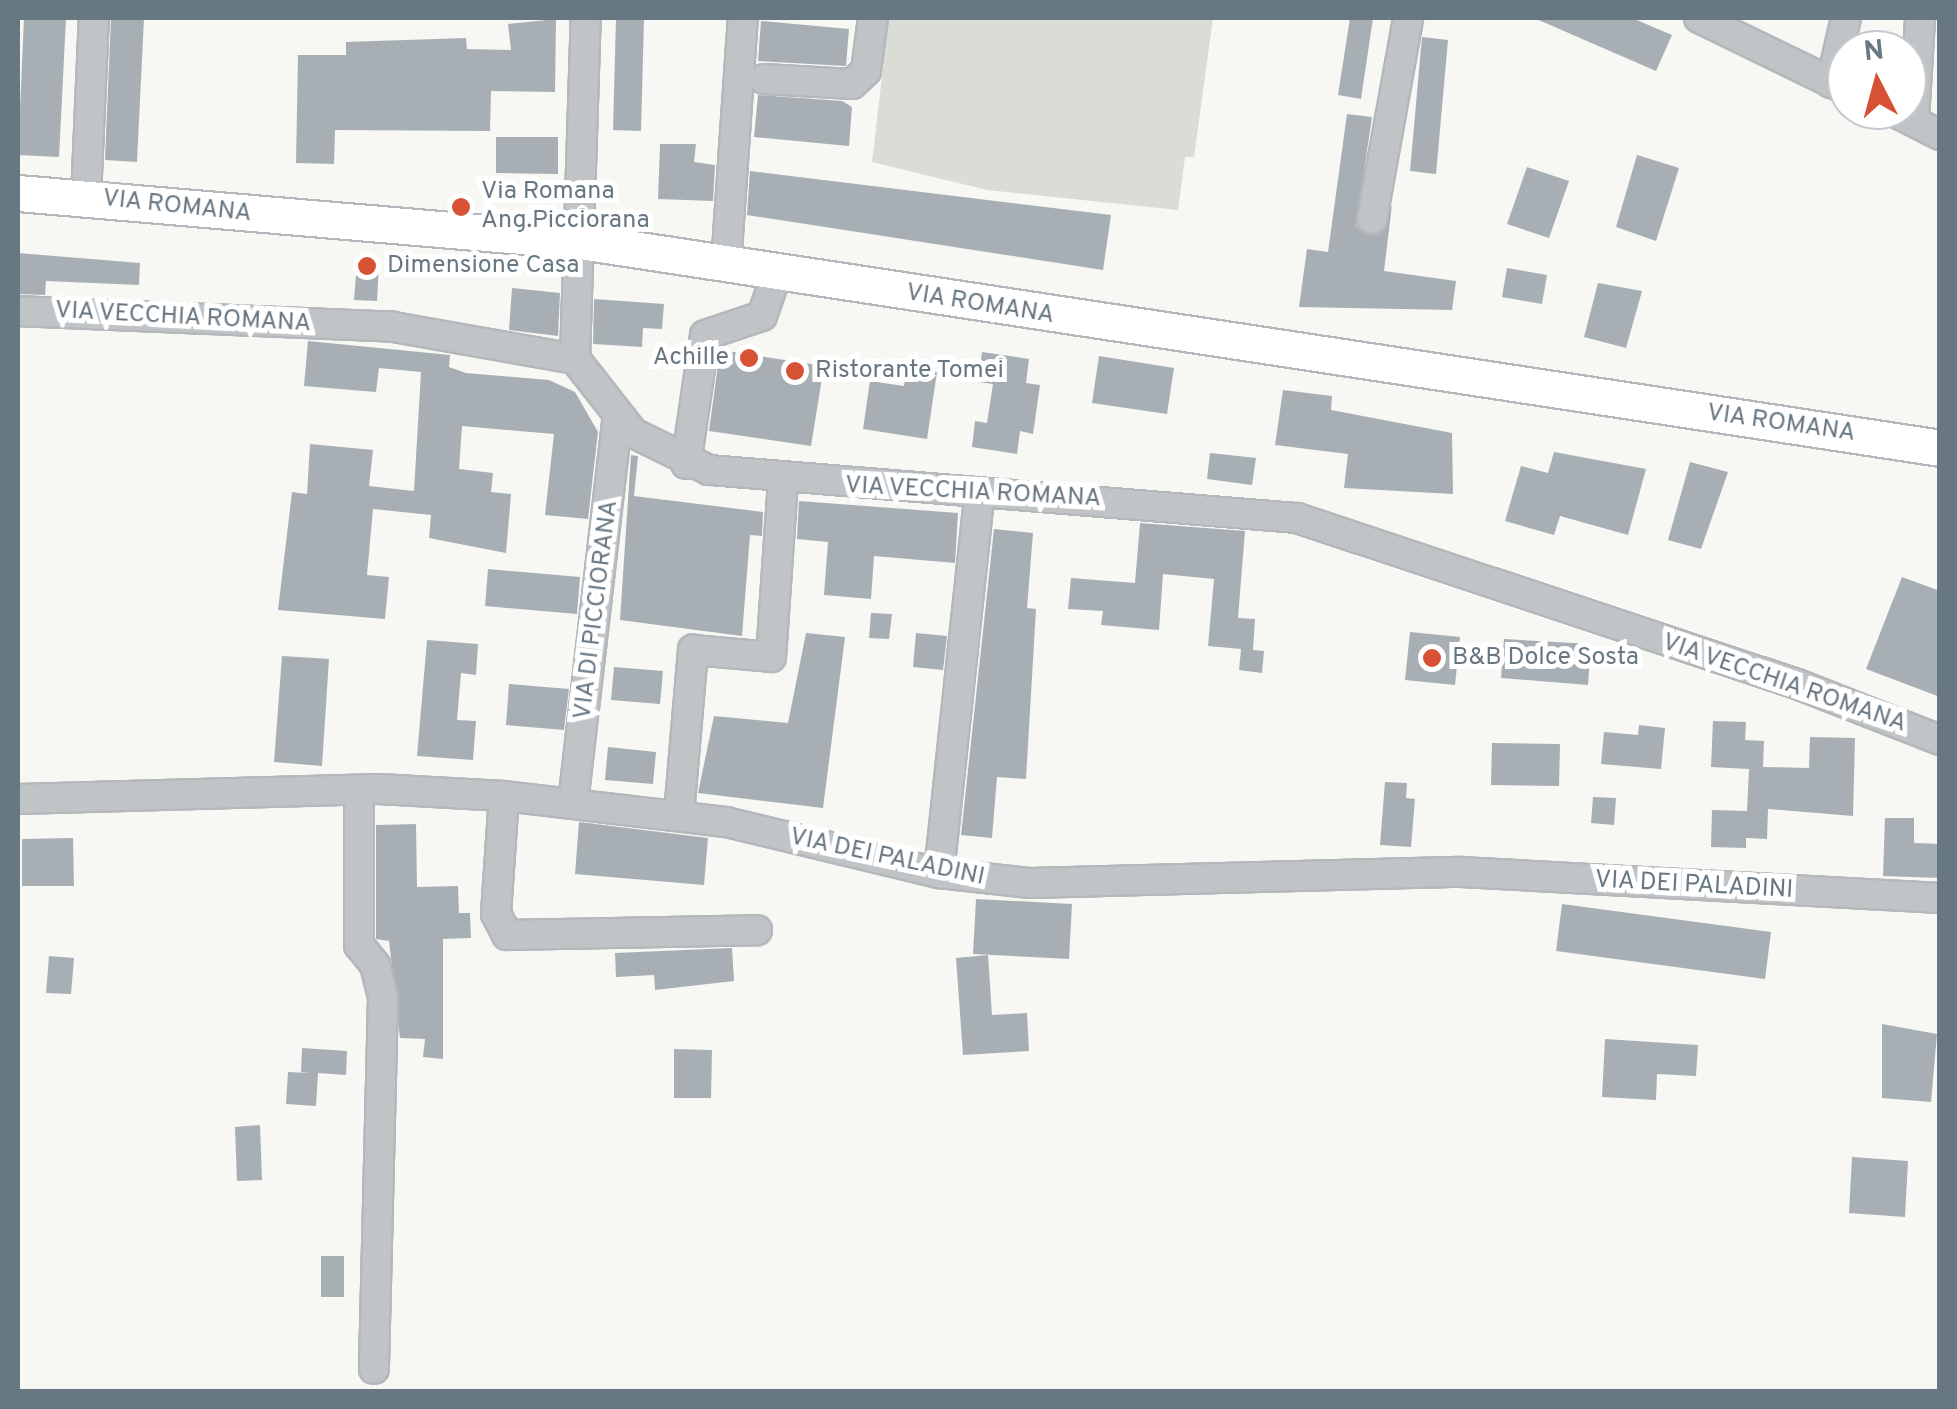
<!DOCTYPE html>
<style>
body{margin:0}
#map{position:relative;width:1957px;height:1409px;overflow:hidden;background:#f7f7f4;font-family:Overpass,sans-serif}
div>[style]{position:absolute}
.green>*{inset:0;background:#d9ddd5}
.building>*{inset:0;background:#a8afb4}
.roads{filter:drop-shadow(2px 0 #b4b8bb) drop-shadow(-2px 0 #b4b8bb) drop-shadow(0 2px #b4b8bb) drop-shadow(0 -2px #b4b8bb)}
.minor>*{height:28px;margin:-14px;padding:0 14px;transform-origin:14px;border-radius:14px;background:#c0c4c7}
.major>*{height:35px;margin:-17.5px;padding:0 17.5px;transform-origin:17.5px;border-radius:17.5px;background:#fff}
.dots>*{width:28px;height:28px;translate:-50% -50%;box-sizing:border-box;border:5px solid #fff;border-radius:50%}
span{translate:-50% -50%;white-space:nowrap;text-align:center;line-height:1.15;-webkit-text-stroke:10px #fff;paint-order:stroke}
.poi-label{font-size:25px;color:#687883}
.left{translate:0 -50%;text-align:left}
.right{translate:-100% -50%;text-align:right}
.street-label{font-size:25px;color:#687883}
.frame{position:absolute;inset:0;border:20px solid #687883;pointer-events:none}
.north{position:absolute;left:1827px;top:30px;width:100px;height:100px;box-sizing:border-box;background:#fff;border:2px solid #c3c9cd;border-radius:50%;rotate:354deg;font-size:28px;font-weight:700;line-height:40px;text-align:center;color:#687883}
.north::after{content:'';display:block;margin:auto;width:35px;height:45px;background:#d75134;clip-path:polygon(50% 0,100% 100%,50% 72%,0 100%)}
</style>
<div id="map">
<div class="green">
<div style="clip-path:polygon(889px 18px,1213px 18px,1194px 157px,1185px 157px,1178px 210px,987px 190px,872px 162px)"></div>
</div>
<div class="building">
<div style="clip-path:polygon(24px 18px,66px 18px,59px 157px,18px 155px)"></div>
<div style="clip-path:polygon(111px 18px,144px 18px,137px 162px,105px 160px)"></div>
<div style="clip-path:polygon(616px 18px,644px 18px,641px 131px,613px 130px)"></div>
<div style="clip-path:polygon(1350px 18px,1373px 18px,1361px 99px,1338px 95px)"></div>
<div style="clip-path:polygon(1534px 18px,1632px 18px,1672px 35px,1656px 71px)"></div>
<div style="clip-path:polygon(556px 19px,555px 92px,491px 91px,490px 131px,335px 130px,334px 164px,296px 163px,298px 55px,346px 55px,346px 42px,466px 38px,467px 49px,511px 50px,508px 24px)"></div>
<div style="clip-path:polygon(761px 21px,849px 29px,846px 66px,758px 61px)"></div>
<div style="clip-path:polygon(1422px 37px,1448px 40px,1436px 174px,1410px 171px)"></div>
<div style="clip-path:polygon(758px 95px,842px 101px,852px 107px,849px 146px,754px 137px)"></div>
<div style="clip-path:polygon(1347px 114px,1372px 117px,1356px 226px,1379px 235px,1392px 205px,1384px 271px,1456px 281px,1452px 310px,1299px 307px,1307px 249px,1328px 252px)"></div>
<div style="clip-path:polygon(496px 137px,558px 137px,558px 174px,496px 173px)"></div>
<div style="clip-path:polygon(660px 144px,696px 144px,694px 162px,715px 165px,713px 201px,658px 199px)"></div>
<div style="clip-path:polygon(1637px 155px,1679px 168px,1656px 241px,1616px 227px)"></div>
<div style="clip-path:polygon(1527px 167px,1569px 181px,1549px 238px,1507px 224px)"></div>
<div style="clip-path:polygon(750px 171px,1111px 215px,1103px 270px,747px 215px)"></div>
<div style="clip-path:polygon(18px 253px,140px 263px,139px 285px,46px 281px,45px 295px,18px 294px)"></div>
<div style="clip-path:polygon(357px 261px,379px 262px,377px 301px,354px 300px)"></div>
<div style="clip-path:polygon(1507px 268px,1547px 275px,1542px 304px,1502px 297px)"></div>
<div style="clip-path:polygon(1598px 283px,1642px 291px,1626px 348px,1584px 337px)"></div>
<div style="clip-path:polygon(512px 288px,560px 293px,558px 336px,509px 330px)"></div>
<div style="clip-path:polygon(594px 299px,664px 304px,662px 329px,643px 328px,642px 347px,593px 344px)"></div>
<div style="clip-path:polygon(308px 341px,450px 355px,449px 367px,466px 373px,549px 380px,575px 392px,598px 432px,588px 519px,545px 515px,554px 434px,462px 426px,459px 469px,493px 473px,491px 492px,511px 494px,506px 553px,429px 538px,431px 515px,373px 509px,367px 575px,389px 577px,385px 619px,278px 610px,292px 492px,307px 494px,310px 444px,373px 450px,369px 486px,414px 491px,421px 372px,379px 368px,376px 392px,304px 386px)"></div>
<div style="clip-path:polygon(720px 350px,824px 366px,811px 446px,709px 431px)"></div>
<div style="clip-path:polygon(982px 352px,1029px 359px,1026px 383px,1040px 385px,1033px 434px,1020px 431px,1017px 454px,972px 447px,975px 421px,987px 423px,993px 384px,978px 382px)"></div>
<div style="clip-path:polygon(1099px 356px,1174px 368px,1167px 414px,1092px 403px)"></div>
<div style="clip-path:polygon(907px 367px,937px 372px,927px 439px,863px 429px,870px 381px,904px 386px)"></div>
<div style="clip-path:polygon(1283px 390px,1332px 396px,1331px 410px,1452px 433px,1453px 494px,1344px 488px,1348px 454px,1275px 445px)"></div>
<div style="clip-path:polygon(1554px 452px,1646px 469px,1628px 535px,1560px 516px,1554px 535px,1505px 521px,1521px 466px,1548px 473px)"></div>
<div style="clip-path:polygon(1210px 453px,1256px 458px,1252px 485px,1207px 479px)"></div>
<div style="clip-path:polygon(631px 455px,638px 456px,634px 496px,763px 512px,762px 536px,750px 535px,742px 636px,620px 620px)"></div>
<div style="clip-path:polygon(1690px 462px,1728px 472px,1701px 549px,1668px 540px)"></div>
<div style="clip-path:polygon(799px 501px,958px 513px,955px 563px,874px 556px,871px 599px,824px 595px,828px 542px,797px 539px)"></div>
<div style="clip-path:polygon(1140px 523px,1245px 531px,1238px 618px,1255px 619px,1253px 650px,1264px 651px,1262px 673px,1239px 670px,1241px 649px,1208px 646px,1214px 579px,1163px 574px,1159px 630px,1101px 625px,1103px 611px,1068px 609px,1071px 578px,1135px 583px)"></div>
<div style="clip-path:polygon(994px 529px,1033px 533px,1027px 608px,1036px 609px,1026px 779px,997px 777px,992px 838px,961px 835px)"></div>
<div style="clip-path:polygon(488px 569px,580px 577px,577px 614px,485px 606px)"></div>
<div style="clip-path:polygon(1902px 577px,1940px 591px,1940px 697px,1866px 669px)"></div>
<div style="clip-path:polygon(871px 613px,892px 614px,889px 639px,869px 638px)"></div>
<div style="clip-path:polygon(1410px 632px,1460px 637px,1455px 685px,1405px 680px)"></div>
<div style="clip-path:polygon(806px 633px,845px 637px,823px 808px,698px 793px,714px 716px,788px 723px)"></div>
<div style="clip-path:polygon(916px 633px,947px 636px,943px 670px,913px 667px)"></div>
<div style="clip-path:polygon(1504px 639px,1591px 644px,1588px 685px,1501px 678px)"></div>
<div style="clip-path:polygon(427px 640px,478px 644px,476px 675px,461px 673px,457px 720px,476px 721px,473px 760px,417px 756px)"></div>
<div style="clip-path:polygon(282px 656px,329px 659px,322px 766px,274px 762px)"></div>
<div style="clip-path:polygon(614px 667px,663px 671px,660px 704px,611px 700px)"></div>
<div style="clip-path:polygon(509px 684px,569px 689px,564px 730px,506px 725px)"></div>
<div style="clip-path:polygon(1713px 721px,1746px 722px,1745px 740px,1764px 741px,1763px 767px,1809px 768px,1810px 737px,1855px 738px,1853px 816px,1768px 809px,1767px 839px,1746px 838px,1746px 848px,1711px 847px,1712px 810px,1747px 811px,1749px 769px,1711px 767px)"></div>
<div style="clip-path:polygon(1639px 725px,1665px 728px,1661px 769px,1601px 764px,1604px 732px,1638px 735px)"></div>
<div style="clip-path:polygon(1492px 743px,1560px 744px,1559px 786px,1491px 785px)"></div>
<div style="clip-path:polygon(608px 747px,656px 752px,653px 784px,605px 780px)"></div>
<div style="clip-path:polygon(1385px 782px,1407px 783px,1406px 798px,1415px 799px,1411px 847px,1380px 845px)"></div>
<div style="clip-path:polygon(1593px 797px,1616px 798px,1614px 825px,1591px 823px)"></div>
<div style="clip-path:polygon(1885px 818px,1914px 818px,1914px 843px,1940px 844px,1940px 878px,1883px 876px)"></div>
<div style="clip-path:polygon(579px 822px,708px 838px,704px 885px,575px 874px)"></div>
<div style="clip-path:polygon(416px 824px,417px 887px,458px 886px,459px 913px,470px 913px,471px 938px,443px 939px,443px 1059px,423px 1057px,425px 1039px,400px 1038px,389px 941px,376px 939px,376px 825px)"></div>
<div style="clip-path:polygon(73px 838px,74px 886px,22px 886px,22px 839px)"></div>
<div style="clip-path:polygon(976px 899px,1072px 904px,1069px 959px,973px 954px)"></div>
<div style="clip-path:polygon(1562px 904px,1771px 932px,1765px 979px,1556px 951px)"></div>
<div style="clip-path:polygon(732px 948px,734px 981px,655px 990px,654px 975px,616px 977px,615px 953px)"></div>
<div style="clip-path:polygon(988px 955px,992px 1015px,1027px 1013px,1029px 1051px,963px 1055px,956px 958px)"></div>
<div style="clip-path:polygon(49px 956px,74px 958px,71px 994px,46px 993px)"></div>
<div style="clip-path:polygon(1882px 1024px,1937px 1034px,1931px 1102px,1882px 1098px)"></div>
<div style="clip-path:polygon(1605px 1039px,1698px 1045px,1696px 1076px,1657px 1074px,1656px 1100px,1602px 1097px)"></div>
<div style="clip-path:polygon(302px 1048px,347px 1051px,346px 1075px,318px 1073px,316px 1106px,286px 1104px,288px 1072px,310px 1073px,301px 1072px)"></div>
<div style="clip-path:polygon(674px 1049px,712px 1050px,711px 1098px,674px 1098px)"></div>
<div style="clip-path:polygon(260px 1125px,262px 1180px,237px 1181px,235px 1127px)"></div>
<div style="clip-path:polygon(1852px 1157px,1908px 1161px,1905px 1217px,1849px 1213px)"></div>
<div style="clip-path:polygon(321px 1256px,344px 1256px,344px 1297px,321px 1297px)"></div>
</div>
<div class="roads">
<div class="minor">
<div style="left:1699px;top:18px;width:165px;rotate:25.9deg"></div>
<div style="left:764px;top:79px;width:88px;rotate:3.3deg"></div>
<div style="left:852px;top:84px;width:19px;rotate:-43deg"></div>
<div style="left:866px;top:71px;width:53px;rotate:-82.5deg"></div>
<div style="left:1831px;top:83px;width:67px;rotate:-77deg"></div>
<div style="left:1891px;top:110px;width:55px;rotate:27deg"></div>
<div style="left:1914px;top:120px;width:102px;rotate:-86.6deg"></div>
<div style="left:86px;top:198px;width:180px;rotate:-87.5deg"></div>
<div style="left:1372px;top:219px;width:204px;rotate:-79.8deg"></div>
<div style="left:726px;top:265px;width:248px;rotate:-86.1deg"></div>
<div style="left:18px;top:311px;width:375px;rotate:2.4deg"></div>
<div style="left:393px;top:327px;width:185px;rotate:10deg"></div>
<div style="left:575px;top:359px;width:94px;rotate:51.9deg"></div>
<div style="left:633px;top:433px;width:85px;rotate:26deg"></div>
<div style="left:709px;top:470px;width:590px;rotate:4.67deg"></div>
<div style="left:1297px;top:518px;width:527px;rotate:18.37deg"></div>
<div style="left:1797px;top:684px;width:154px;rotate:21.4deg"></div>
<div style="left:575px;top:359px;width:341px;rotate:-88.2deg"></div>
<div style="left:686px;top:464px;width:130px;rotate:-81.6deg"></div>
<div style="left:705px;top:335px;width:60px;rotate:-18.4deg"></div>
<div style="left:762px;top:316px;width:46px;rotate:-70.8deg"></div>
<div style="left:359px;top:790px;width:155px;rotate:90deg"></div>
<div style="left:359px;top:945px;width:26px;rotate:51deg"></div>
<div style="left:375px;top:965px;width:34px;rotate:76deg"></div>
<div style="left:383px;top:998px;width:371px;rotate:91.4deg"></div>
<div style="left:504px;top:796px;width:118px;rotate:93.9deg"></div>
<div style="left:496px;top:914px;width:24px;rotate:62deg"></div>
<div style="left:507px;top:935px;width:250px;rotate:-1.1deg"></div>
<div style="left:18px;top:799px;width:361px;rotate:-1.6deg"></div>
<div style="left:379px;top:789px;width:125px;rotate:3.2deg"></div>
<div style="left:504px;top:796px;width:224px;rotate:6.7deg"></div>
<div style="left:726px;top:822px;width:219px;rotate:13.5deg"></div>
<div style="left:939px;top:873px;width:92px;rotate:6.3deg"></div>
<div style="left:1030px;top:883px;width:431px;rotate:-1.5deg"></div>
<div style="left:1461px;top:872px;width:480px;rotate:3.1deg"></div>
<div style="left:573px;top:803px;width:389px;rotate:-83.4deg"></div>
<div style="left:679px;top:814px;width:165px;rotate:-85.1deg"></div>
<div style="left:693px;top:650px;width:78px;rotate:5.1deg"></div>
<div style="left:771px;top:657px;width:176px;rotate:-86.1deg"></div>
<div style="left:939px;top:873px;width:383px;rotate:-83.9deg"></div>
</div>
<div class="major">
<div style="left:18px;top:193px;width:564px;rotate:4.88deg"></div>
<div style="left:580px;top:241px;width:1376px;rotate:8.65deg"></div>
</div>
</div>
<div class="dots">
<div style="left:461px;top:207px;background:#d75134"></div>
<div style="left:367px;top:266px;background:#d75134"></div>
<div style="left:749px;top:358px;background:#d75134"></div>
<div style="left:795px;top:371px;background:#d75134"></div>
<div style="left:1432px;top:658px;background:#d75134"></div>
</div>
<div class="poi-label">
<span class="left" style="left:481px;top:207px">Via Romana<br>Ang.Picciorana</span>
<span class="left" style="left:387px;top:266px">Dimensione Casa</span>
<span class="right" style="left:729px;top:358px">Achille</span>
<span class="left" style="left:815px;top:371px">Ristorante Tomei</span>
<span class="left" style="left:1452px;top:658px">B&amp;B Dolce Sosta</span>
</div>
<div class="street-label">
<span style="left:177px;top:207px;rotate:6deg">VIA ROMANA</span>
<span style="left:980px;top:305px;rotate:9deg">VIA ROMANA</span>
<span style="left:183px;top:318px;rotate:3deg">VIA VECCHIA ROMANA</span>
<span style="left:1781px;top:424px;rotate:8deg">VIA ROMANA</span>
<span style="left:973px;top:493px;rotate:3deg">VIA VECCHIA ROMANA</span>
<span style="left:597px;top:610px;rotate:-83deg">VIA DI PICCIORANA</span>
<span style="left:1784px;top:684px;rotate:19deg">VIA VECCHIA ROMANA</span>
<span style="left:887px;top:858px;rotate:12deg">VIA DEI PALADINI</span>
<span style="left:1694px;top:886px;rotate:3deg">VIA DEI PALADINI</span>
</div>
<div class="frame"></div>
<div class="north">N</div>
</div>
